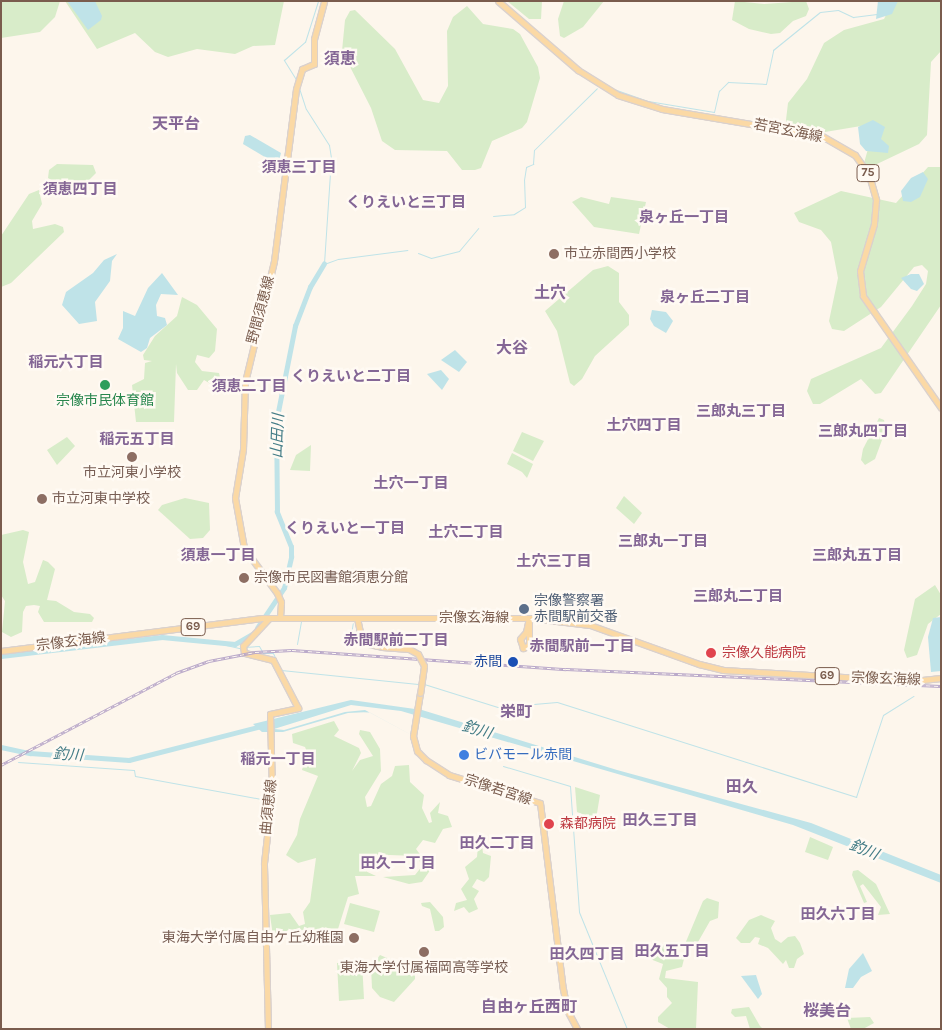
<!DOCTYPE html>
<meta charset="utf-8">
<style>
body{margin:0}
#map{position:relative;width:942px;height:1030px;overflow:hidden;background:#fdf6ec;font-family:Karla,"Noto Sans JP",sans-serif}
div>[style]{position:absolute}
.green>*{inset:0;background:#d8ecc9}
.water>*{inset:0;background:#bfe3e8}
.stream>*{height:1px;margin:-0.5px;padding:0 0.5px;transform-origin:0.5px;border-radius:0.5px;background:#bfe3e8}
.river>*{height:4.5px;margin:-2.25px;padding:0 2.25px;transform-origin:2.25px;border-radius:2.25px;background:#bfe3e8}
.roads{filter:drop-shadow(1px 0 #dad1cd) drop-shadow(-1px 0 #dad1cd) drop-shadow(0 1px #dad1cd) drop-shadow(0 -1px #dad1cd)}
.major>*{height:5px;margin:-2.5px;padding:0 2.5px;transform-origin:2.5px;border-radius:2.5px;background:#fbd9a5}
.rail>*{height:3px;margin-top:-1.5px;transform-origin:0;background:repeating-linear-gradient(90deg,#fffaf3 0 4px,#b9a8c9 0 8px);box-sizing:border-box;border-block:1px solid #b9a8c9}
.bridges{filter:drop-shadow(1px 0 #dad1cd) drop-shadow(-1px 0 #dad1cd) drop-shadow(0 1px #dad1cd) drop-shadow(0 -1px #dad1cd)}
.major-bridge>*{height:5px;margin:-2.5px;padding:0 2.5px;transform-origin:2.5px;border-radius:2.5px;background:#fbd9a5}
.dots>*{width:14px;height:14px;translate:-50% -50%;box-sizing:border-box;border:2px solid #fffaf3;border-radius:50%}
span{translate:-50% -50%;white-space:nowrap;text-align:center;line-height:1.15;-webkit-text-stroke:5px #fffaf3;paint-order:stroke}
.shield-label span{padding:1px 4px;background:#fffaf3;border:1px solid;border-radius:4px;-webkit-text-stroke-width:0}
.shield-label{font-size:12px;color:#7a5c4d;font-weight:700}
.street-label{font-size:14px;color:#7a5c4d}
.education-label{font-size:14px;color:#785e54}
.left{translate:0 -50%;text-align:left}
.right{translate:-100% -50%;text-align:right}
.leisure-label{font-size:14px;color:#27864d}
.service-label{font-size:14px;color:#4e5e75}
.health-label{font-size:14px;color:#be3a42}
.transit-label{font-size:14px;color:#164399}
.shop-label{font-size:14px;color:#366cbe}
.neighbourhood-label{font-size:15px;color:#846695;font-weight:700}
.water-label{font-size:15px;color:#437c86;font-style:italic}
.quarter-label{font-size:16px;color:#846695;font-weight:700}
.frame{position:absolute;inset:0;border:2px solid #7a5c4d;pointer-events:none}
</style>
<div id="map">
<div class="green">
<div style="clip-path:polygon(1px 1px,60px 1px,55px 17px,40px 32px,1px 38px)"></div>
<div style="clip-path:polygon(65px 1px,284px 1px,275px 45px,253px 46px,235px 54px,197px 49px,168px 57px,155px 52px,135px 33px,97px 49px)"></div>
<div style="clip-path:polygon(507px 1px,542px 1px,541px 19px,529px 19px)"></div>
<div style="clip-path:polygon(564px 1px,604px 1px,583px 27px,564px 38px,560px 36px,558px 19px)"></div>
<div style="clip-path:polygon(735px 1px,764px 4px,806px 1px,809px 9px,806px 16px,793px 21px,780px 33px,771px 34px,749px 29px,732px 20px)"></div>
<div style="clip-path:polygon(882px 1px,941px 1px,941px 51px,931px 62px,927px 135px,919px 144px,877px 164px,870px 174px,864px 172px,864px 163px,868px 149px,867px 125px,813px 134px,787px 129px,786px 120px,788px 103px,807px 79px,824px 43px,844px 30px,884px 19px,887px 13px)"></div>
<div style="clip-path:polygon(467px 6px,483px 24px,513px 29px,520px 34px,538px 67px,540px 78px,527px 122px,522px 128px,492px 141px,481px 168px,475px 170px,462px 170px,447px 151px,395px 150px,382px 141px,371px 108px,342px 51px,345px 20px,350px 11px,355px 10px,395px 49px,423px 100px,439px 103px,448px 86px,447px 31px,453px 17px)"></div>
<div style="clip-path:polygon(57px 164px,93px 165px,96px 173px,85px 184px,62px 186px,48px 178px,49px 170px)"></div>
<div style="clip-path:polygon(928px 167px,941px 167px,941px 305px,881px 393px,875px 394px,861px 379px,820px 404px,813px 404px,807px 391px,811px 379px,881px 348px,912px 306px,926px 284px,928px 271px,922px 265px,914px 267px,881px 307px,844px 331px,832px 329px,829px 321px,838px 278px,831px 242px,821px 230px,799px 222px,794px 213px,841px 191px,896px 203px)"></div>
<div style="clip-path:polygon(39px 190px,42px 204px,32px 221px,33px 229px,55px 224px,63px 227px,64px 232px,11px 283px,1px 287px,1px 236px,29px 194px)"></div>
<div style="clip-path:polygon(581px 197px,609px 204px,611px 197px,646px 202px,639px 234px,594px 227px,572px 202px)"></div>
<div style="clip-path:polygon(608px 266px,619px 273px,619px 302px,629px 315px,629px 325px,595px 356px,582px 379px,574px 386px,570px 383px,557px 331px,545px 311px,593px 270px)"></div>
<div style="clip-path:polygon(182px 297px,197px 305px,217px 329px,215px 351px,209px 358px,197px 355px,195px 362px,202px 371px,219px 373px,221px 381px,216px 387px,204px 380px,197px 390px,188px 390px,177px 373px,176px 364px,174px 422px,136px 422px,132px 385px,144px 379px,145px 363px,152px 361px,144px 360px,143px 355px,155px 336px,177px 316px)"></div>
<div style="clip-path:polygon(879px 418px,884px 420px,886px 429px,875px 459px,865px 465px,861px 460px,863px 449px)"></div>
<div style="clip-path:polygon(522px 432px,544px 441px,533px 461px,513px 451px)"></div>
<div style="clip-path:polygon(67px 437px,75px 446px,57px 465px,47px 450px)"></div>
<div style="clip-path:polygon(311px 445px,310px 471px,290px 470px,296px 455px)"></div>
<div style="clip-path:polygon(512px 453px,533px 464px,527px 478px,522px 472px,507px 464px)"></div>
<div style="clip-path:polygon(624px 496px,642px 513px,634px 524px,616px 508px)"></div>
<div style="clip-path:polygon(185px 498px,209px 503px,210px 530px,203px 538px,190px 539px,158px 510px,162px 505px)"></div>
<div style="clip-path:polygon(23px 530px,29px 532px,23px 562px,28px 584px,35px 582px,43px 560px,48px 562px,55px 569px,47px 600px,56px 601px,74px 612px,90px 614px,94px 618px,92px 622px,44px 622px,38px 612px,40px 606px,34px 605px,26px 606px,23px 612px,22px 632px,11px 637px,2px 632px,5px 601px,1px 595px,1px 535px)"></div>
<div style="clip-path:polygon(935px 585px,941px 595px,941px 614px,928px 624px,917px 655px,907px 658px,904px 650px,915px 599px)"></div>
<div style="clip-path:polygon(334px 721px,339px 730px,334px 736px,359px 748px,361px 753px,352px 771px,360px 760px,373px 756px,359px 734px,360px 730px,370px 732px,380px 749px,381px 771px,365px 797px,367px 807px,371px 806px,381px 784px,392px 776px,395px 766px,409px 765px,410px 782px,424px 795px,422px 808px,429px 823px,432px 822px,430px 813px,440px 802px,438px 813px,448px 816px,452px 827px,443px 829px,435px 843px,423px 840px,416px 849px,431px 869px,422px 882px,409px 884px,383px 877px,415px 875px,423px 865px,415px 856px,364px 854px,361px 869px,376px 876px,355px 876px,359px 894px,348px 897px,338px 929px,325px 929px,318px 942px,311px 942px,304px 930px,297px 933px,285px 933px,283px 939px,276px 939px,273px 936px,270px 915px,290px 913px,299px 926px,305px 924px,303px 912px,310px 902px,316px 858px,298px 863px,286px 855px,297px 835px,300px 819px,318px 776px,302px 770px,307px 752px,305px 747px,293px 743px,292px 734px)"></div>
<div style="clip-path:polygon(575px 787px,600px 795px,596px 819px,577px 812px)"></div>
<div style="clip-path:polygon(810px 837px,833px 847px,828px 860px,805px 852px)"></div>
<div style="clip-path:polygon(478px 845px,482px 845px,483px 853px,491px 856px,489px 877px,484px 882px,477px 879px,472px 887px,479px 891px,474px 899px,478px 909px,469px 913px,464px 907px,454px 911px,456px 903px,467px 900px,461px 889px,469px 879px,465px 867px,477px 857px)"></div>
<div style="clip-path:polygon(858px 870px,876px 884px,890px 914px,878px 915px,881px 907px,863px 884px,860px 886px,867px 902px,864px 903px,852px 875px,853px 871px)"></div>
<div style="clip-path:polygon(707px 898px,719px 902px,718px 918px,710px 921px,698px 942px,685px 944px,703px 901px)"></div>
<div style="clip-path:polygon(430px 902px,443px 917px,444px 927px,439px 931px,435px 931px,430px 909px,422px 906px,421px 903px)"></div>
<div style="clip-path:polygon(350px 903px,380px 911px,374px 932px,344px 924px)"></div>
<div style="clip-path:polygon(761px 915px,775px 921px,771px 928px,775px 939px,781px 943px,788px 937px,795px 936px,800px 943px,804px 954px,797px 959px,794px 968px,789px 968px,786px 960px,783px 964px,768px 948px,758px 944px,760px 938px,755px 937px,750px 943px,741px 943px,736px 938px,749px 920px)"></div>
<div style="clip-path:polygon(666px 945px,684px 959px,682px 967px,666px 971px,665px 978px,698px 982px,696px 1029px,670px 1029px,658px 1022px,658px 1017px,672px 1003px,667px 997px,667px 988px,659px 979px,663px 964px,650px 959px,650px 953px,653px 948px)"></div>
<div style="clip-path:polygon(380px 955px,415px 970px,415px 979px,394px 1002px,380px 997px,372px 988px,371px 967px)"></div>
<div style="clip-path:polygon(362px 961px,364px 999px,339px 1001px,337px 963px)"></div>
<div style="clip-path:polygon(749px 1007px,760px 1026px,763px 1029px,750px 1029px,746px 1016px,735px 1017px,731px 1013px,732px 1009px)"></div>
<div style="clip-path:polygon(870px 1017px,874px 1023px,863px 1029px,851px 1029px,847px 1018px)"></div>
</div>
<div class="water">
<div style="clip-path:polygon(67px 1px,95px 1px,102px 16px,101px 20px,88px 30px)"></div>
<div style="clip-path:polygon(878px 1px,898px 1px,892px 14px,876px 19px)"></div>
<div style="clip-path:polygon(873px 120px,885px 127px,881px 139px,889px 146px,888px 153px,866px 151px,860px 144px,858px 127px)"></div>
<div style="clip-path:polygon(250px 135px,281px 153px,278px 165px,243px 144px,245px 136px)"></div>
<div style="clip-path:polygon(923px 172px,928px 179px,920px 197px,911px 202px,903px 201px,901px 191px,911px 178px)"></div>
<div style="clip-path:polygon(117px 254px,112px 261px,110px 281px,95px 302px,97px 321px,79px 324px,62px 305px,66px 292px,93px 273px,104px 260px)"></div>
<div style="clip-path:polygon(162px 273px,178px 295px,161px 294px,156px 305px,157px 316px,165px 318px,167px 325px,150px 338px,147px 348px,141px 352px,118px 339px,123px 328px,123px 311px,135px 316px,148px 288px)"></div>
<div style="clip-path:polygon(911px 274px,919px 274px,924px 284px,917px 291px,911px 289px,901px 278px)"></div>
<div style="clip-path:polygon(652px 310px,666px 312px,673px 321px,666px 333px,654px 326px,650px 319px)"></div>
<div style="clip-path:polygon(455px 350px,467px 362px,459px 372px,441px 360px)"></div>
<div style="clip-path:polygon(441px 370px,449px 379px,442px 390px,427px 374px)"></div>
<div style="clip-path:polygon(941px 617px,941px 671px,931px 672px,928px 637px,933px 618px)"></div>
<div style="clip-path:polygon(351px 700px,422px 710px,617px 770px,811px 823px,941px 875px,941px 883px,793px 825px,401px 711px,351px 705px,274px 729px,284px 730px,345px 712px,365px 710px,430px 745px,369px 712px,348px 713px,283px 732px,262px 732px,253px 724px)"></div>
<div style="clip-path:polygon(863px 953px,872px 971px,861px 977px,853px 988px,845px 988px,849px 969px)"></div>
<div style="clip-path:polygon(756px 975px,762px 994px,758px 999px,741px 976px)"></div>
</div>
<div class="stream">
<div style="left:297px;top:81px;width:25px;rotate:-122deg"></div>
<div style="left:284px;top:60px;width:28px;rotate:-41deg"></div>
<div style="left:305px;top:42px;width:43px;rotate:-72.4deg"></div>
<div style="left:608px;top:87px;width:42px;rotate:19.3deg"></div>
<div style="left:648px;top:101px;width:67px;rotate:9.5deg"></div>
<div style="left:714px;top:112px;width:22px;rotate:-77deg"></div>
<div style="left:719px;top:91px;width:13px;rotate:-45deg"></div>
<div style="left:728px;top:82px;width:38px;rotate:3deg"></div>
<div style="left:766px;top:84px;width:35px;rotate:-78deg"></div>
<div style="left:773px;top:50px;width:60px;rotate:-39deg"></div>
<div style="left:820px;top:12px;width:18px;rotate:-6deg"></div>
<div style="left:838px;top:10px;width:17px;rotate:25deg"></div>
<div style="left:853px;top:17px;width:24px;rotate:-7deg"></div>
<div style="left:299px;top:88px;width:22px;rotate:72deg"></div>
<div style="left:306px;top:109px;width:43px;rotate:57.4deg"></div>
<div style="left:329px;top:145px;width:13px;rotate:81deg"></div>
<div style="left:331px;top:158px;width:106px;rotate:93.8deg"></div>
<div style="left:493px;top:216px;width:21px;rotate:-5deg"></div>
<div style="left:514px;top:214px;width:13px;rotate:-32deg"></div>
<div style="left:525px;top:207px;width:27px;rotate:-92deg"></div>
<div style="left:524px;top:180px;width:13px;rotate:-81deg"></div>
<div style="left:526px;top:167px;width:8px;rotate:-23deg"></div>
<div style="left:533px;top:164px;width:14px;rotate:-86deg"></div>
<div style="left:534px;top:150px;width:88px;rotate:-44.5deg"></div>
<div style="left:418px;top:253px;width:14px;rotate:21deg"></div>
<div style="left:431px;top:258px;width:29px;rotate:-14deg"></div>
<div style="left:459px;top:251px;width:30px;rotate:-50deg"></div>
<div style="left:324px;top:264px;width:15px;rotate:-20deg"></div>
<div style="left:338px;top:259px;width:70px;rotate:-7.4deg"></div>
<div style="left:204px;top:640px;width:37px;rotate:13deg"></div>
<div style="left:297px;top:644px;width:23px;rotate:-80deg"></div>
<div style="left:244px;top:647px;width:15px;rotate:-4deg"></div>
<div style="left:259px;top:646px;width:8px;rotate:60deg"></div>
<div style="left:263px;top:653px;width:10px"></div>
<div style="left:273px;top:653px;width:12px;rotate:66deg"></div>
<div style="left:349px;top:647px;width:24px;rotate:-81deg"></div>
<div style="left:281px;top:670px;width:140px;rotate:5.8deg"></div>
<div style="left:424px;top:684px;width:77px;rotate:17.3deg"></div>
<div style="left:498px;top:707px;width:59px;rotate:-4.8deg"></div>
<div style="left:557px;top:702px;width:314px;rotate:17.6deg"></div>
<div style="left:856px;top:797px;width:86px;rotate:-71.8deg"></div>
<div style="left:883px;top:715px;width:36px;rotate:-32deg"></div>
<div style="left:18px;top:762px;width:116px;rotate:3.9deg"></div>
<div style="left:134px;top:770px;width:6px;rotate:81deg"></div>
<div style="left:135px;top:776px;width:128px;rotate:10.3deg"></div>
<div style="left:503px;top:766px;width:70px;rotate:16.6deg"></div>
<div style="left:570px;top:786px;width:126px;rotate:85.9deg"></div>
<div style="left:579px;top:912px;width:126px;rotate:67.7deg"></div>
</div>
<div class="river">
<div style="left:257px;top:628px;width:48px;rotate:-56deg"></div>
<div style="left:284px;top:588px;width:32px;rotate:-77deg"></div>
<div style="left:291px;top:557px;width:10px;rotate:-90deg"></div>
<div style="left:291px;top:547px;width:38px;rotate:-112deg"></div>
<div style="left:277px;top:512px;width:90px;rotate:-90.6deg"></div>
<div style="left:276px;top:422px;width:98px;rotate:-78.8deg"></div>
<div style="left:295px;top:326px;width:42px;rotate:-69deg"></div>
<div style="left:310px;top:287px;width:27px;rotate:-59deg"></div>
<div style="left:1px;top:656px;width:162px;rotate:-6.7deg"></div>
<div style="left:162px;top:637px;width:73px;rotate:5.5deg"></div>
<div style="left:235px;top:644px;width:20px;rotate:-30deg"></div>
<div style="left:1px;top:747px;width:30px;rotate:12deg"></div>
<div style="left:30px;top:753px;width:99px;rotate:4deg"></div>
<div style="left:129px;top:760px;width:136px;rotate:-14.4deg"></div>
</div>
<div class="roads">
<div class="major">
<div style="left:498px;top:1px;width:106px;rotate:40.8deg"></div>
<div style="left:578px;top:70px;width:47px;rotate:32deg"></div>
<div style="left:618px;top:95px;width:46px;rotate:17.7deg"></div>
<div style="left:662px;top:109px;width:162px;rotate:9.6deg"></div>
<div style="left:822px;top:136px;width:38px;rotate:30deg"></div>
<div style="left:855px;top:155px;width:24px;rotate:55deg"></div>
<div style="left:869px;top:175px;width:26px;rotate:74deg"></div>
<div style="left:876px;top:200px;width:24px;rotate:95deg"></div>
<div style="left:874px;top:224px;width:49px;rotate:106.6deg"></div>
<div style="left:860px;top:271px;width:25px;rotate:83deg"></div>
<div style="left:863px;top:296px;width:136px;rotate:55.1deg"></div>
<div style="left:280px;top:617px;width:15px;rotate:-86deg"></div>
<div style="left:281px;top:602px;width:10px;rotate:-114deg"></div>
<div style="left:277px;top:593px;width:56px;rotate:-126.3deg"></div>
<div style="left:244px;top:548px;width:51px;rotate:-100.2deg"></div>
<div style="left:235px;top:498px;width:50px;rotate:-80.7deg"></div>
<div style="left:243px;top:449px;width:67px;rotate:-88.3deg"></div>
<div style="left:245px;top:382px;width:124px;rotate:-76.5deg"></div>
<div style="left:274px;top:261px;width:173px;rotate:-82.7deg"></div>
<div style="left:296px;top:89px;width:21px;rotate:-73deg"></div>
<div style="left:302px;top:69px;width:13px;rotate:-23deg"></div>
<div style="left:314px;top:64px;width:25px;rotate:-90deg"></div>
<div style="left:314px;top:39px;width:39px;rotate:-75deg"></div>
<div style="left:357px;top:618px;width:19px;rotate:78deg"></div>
<div style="left:361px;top:637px;width:11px;rotate:41deg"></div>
<div style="left:369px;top:644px;width:13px;rotate:13deg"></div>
<div style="left:529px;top:618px;width:27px;rotate:90deg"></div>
<div style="left:529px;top:645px;width:7px;rotate:153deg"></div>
<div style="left:523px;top:648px;width:9px;rotate:-108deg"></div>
<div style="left:520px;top:639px;width:9px;rotate:-49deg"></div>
<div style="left:526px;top:632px;width:14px;rotate:-78deg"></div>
<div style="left:1px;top:651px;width:263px;rotate:-7.2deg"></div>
<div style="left:262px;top:618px;width:270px"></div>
<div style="left:532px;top:618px;width:58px;rotate:6.9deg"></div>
<div style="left:590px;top:625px;width:116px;rotate:19.7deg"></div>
<div style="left:699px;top:664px;width:25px;rotate:14deg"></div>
<div style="left:723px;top:670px;width:190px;rotate:3.3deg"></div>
<div style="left:913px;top:681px;width:28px;rotate:-6deg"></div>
<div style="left:420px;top:693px;width:44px;rotate:99.2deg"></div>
<div style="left:413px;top:736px;width:16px;rotate:75deg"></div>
<div style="left:417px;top:751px;width:13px;rotate:45deg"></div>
<div style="left:426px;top:760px;width:27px;rotate:33deg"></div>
<div style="left:449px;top:775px;width:95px;rotate:17.1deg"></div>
<div style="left:540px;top:803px;width:187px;rotate:83deg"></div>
<div style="left:563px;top:989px;width:21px;rotate:79deg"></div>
<div style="left:567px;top:1010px;width:21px;rotate:62deg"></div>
<div style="left:268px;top:1029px;width:166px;rotate:-91.4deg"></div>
<div style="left:264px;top:863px;width:72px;rotate:-83.7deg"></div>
<div style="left:272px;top:791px;width:77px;rotate:-91.5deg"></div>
<div style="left:270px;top:714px;width:29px;rotate:-12deg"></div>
<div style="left:298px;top:708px;width:54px;rotate:-117.5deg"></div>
<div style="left:273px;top:660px;width:30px;rotate:-166deg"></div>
<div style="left:244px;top:653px;width:7px;rotate:-98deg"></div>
<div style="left:243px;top:646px;width:38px;rotate:-47deg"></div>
</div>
</div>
<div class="rail">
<div style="left:1px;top:765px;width:198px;rotate:-27.7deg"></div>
<div style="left:176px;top:673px;width:35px;rotate:-20deg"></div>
<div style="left:209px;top:661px;width:47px;rotate:-11.1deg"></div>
<div style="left:255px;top:652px;width:37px;rotate:-3deg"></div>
<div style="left:292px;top:650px;width:275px;rotate:4deg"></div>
<div style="left:566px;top:669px;width:375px;rotate:2.6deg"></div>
</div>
<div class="bridges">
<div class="major-bridge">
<div style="left:382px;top:647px;width:27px;rotate:4deg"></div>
<div style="left:409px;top:649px;width:10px;rotate:29deg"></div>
<div style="left:418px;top:654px;width:13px;rotate:63deg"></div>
<div style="left:424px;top:666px;width:27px;rotate:98deg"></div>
</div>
</div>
<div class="dots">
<div style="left:554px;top:254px;background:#8d6e63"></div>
<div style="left:105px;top:385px;background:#2e9e5b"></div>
<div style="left:132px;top:457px;background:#8d6e63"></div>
<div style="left:42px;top:499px;background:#8d6e63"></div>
<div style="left:244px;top:578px;background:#8d6e63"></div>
<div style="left:524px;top:609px;background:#5c6f8a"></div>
<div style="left:711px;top:653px;background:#e0444e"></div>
<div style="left:513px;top:662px;background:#1a4fb4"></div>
<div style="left:464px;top:755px;background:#3f7fe0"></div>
<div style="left:549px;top:824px;background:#e0444e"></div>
<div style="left:354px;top:938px;background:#8d6e63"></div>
<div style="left:424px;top:952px;background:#8d6e63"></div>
</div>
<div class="shield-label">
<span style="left:868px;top:173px">75</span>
<span style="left:193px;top:627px">69</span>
<span style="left:827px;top:676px">69</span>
</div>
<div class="street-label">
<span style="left:788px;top:131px;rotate:11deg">若宮玄海線</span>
<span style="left:261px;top:310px;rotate:-75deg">野間須恵線</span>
<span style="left:474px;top:618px">宗像玄海線</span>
<span style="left:71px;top:642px;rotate:-7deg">宗像玄海線</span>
<span style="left:886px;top:679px;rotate:2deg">宗像玄海線</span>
<span style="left:498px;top:790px;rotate:18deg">宗像若宮線</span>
<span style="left:269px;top:807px;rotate:-84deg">曲須恵線</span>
</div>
<div class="education-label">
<span class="left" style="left:564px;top:254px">市立赤間西小学校</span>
<span style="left:132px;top:473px">市立河東小学校</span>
<span class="left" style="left:52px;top:499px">市立河東中学校</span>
<span class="left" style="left:254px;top:578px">宗像市民図書館須恵分館</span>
<span class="right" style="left:344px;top:938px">東海大学付属自由ケ丘幼稚園</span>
<span style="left:424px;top:968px">東海大学付属福岡高等学校</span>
</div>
<div class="leisure-label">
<span style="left:105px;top:401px">宗像市民体育館</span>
</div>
<div class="service-label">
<span class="left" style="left:534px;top:609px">宗像警察署<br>赤間駅前交番</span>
</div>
<div class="health-label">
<span class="left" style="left:722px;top:653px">宗像久能病院</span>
<span class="left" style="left:560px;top:824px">森都病院</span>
</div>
<div class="transit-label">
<span class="right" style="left:502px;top:662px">赤間</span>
</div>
<div class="shop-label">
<span class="left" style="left:474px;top:755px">ビバモール赤間</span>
</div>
<div class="neighbourhood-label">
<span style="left:299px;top:168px">須恵三丁目</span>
<span style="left:80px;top:190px">須恵四丁目</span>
<span style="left:406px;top:203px">くりえいと三丁目</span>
<span style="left:684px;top:218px">泉ヶ丘一丁目</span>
<span style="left:705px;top:298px">泉ヶ丘二丁目</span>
<span style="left:66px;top:363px">稲元六丁目</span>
<span style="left:351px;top:377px">くりえいと二丁目</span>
<span style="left:249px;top:387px">須恵二丁目</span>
<span style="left:741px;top:412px">三郎丸三丁目</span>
<span style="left:644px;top:426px">土穴四丁目</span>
<span style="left:863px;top:432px">三郎丸四丁目</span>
<span style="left:137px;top:440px">稲元五丁目</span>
<span style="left:411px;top:484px">土穴一丁目</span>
<span style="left:345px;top:529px">くりえいと一丁目</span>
<span style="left:466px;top:533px">土穴二丁目</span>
<span style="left:663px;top:542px">三郎丸一丁目</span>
<span style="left:218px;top:556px">須恵一丁目</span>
<span style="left:857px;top:556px">三郎丸五丁目</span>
<span style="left:554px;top:562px">土穴三丁目</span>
<span style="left:738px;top:597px">三郎丸二丁目</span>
<span style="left:396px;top:641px">赤間駅前二丁目</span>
<span style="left:582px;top:647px">赤間駅前一丁目</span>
<span style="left:278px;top:760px">稲元一丁目</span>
<span style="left:660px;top:821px">田久三丁目</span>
<span style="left:497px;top:844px">田久二丁目</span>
<span style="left:398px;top:864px">田久一丁目</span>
<span style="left:838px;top:915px">田久六丁目</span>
<span style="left:672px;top:952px">田久五丁目</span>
<span style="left:587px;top:955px">田久四丁目</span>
</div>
<div class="water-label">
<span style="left:278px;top:436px;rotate:-88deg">山田川</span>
<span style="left:477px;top:730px;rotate:16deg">釣川</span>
<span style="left:68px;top:755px;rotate:4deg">釣川</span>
<span style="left:864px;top:850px;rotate:22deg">釣川</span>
</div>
<div class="quarter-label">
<span style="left:340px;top:59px">須恵</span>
<span style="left:176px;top:124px">天平台</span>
<span style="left:550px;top:293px">土穴</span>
<span style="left:512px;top:348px">大谷</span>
<span style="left:516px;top:712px">栄町</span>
<span style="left:742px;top:787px">田久</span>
<span style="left:529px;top:1007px">自由ヶ丘西町</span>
<span style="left:827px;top:1011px">桜美台</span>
</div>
<div class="frame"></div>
</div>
